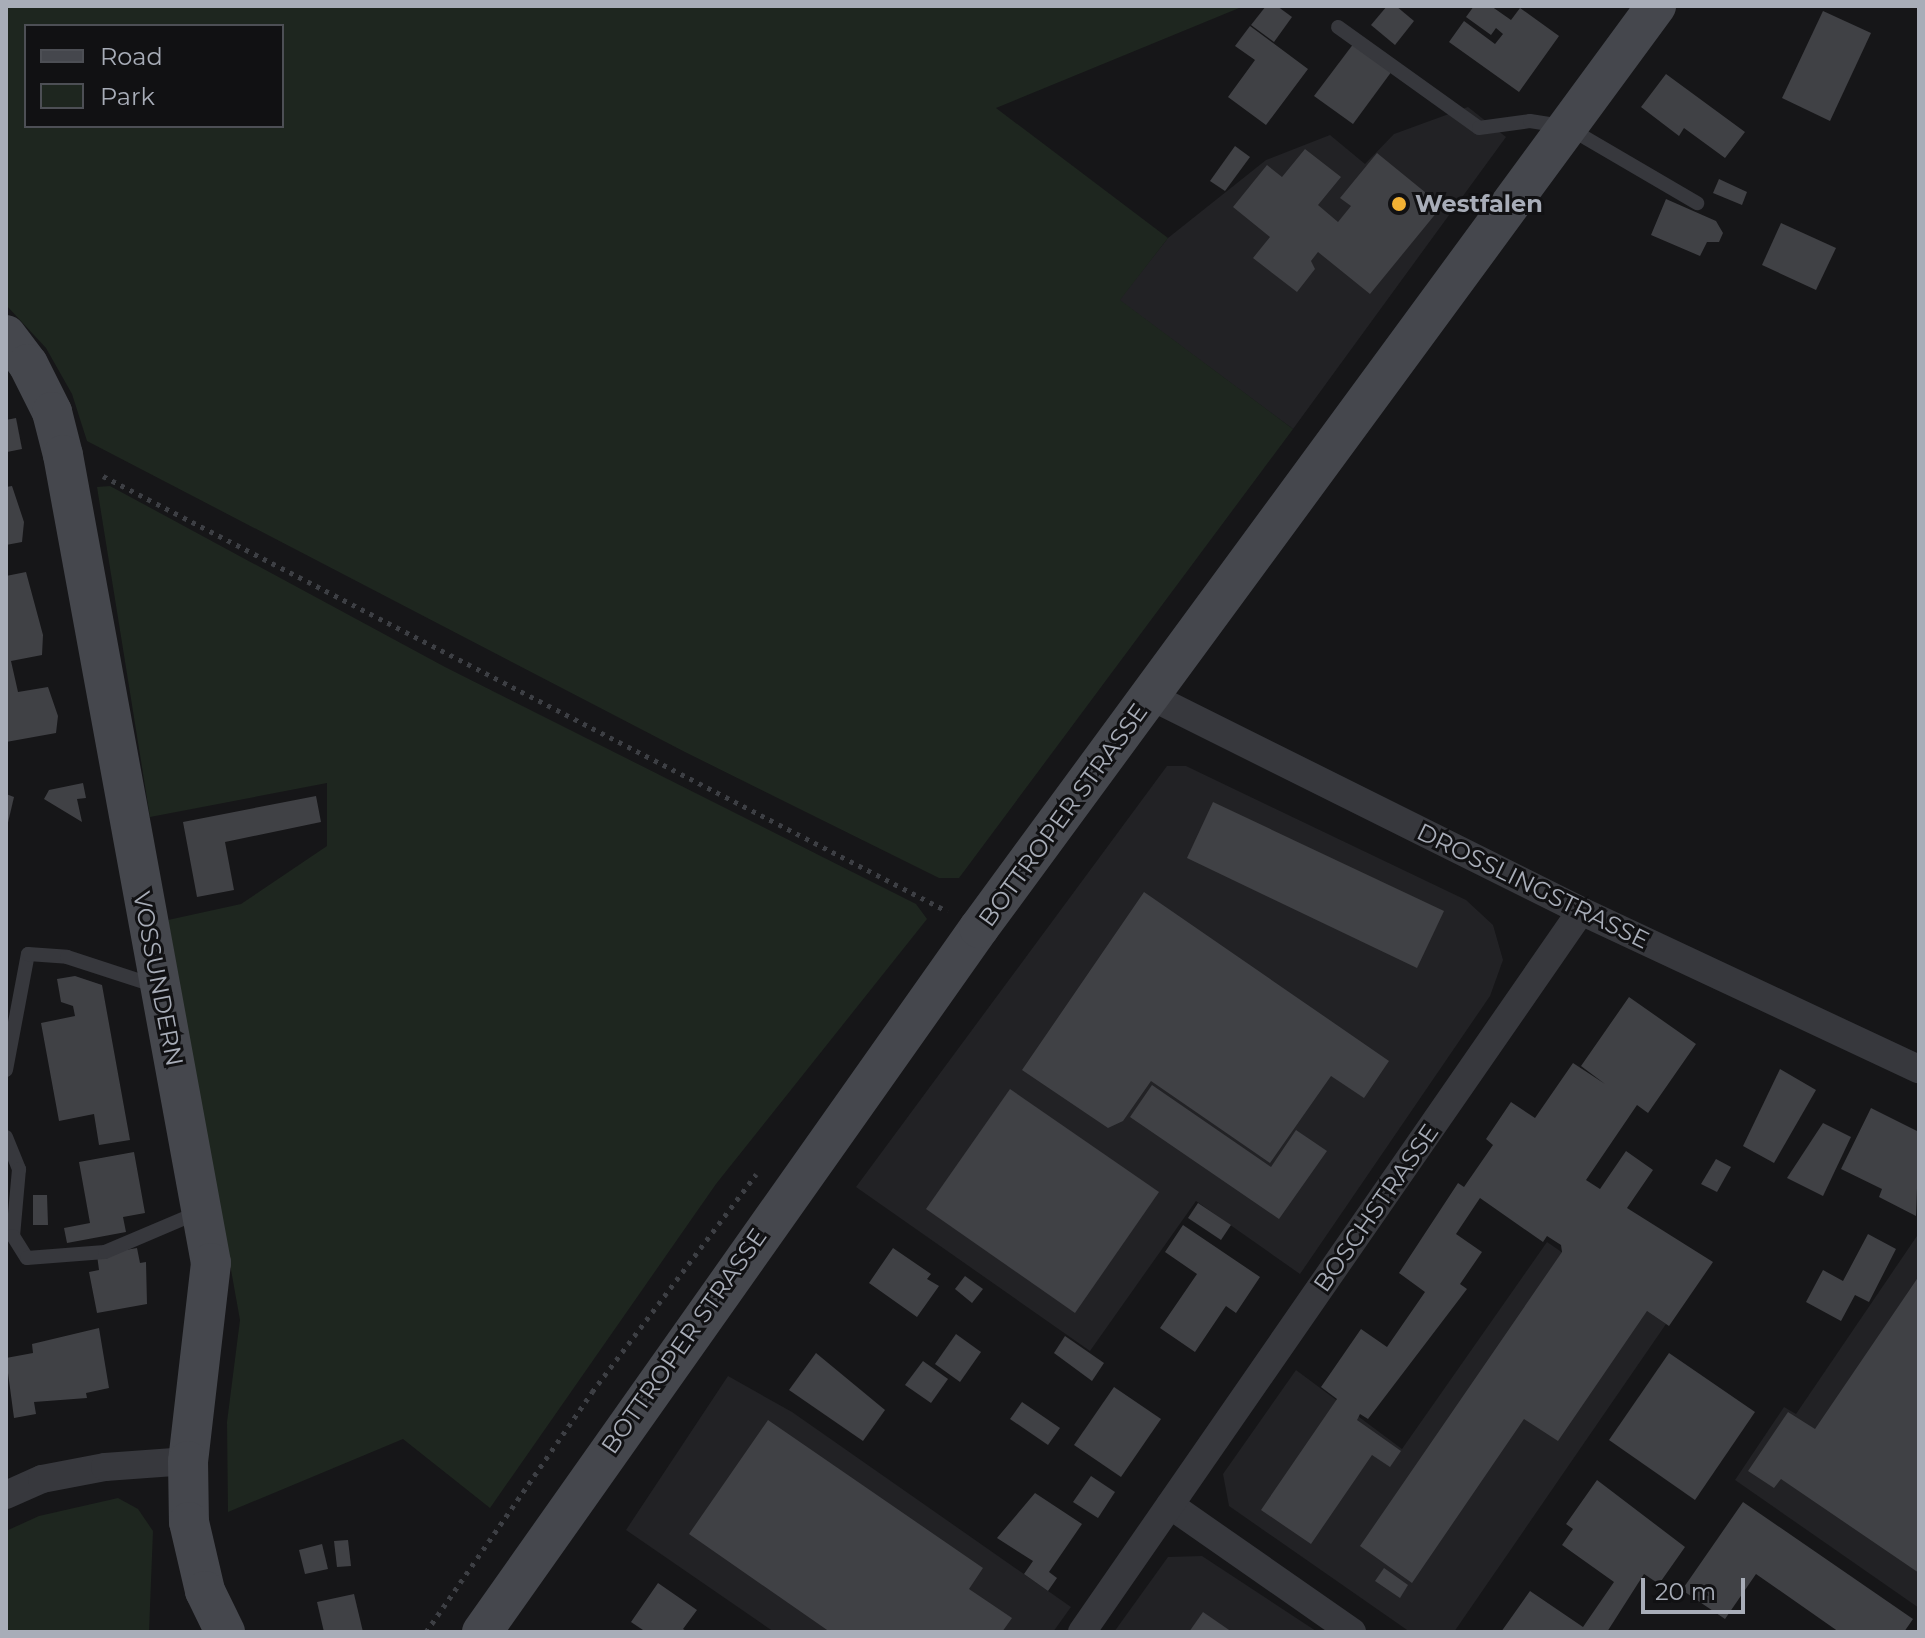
<!DOCTYPE html>
<style>
body{margin:0}
#map{position:relative;width:1925px;height:1638px;overflow:hidden;background:#161618;font-family:Montserrat,sans-serif}
div>[style]{position:absolute}
.built>*{inset:0;background:#222225}
.green>*{inset:0;background:#1e261f}
.building>*{inset:0;background:#404145}
.path>*{height:5px;margin-top:-2.5px;transform-origin:0;background:repeating-linear-gradient(90deg,#3d3f44 0 4px,transparent 0 10px)}
.lane>*{height:14px;margin:-7px;padding:0 7px;transform-origin:7px;border-radius:7px;background:#37383d}
.street>*{height:28px;margin:-14px;padding:0 14px;transform-origin:14px;border-radius:14px;background:#37383d}
.secondary>*{height:40px;margin:-20px;padding:0 20px;transform-origin:20px;border-radius:20px;background:#45474d}
.dots>*{width:22px;height:22px;translate:-50% -50%;box-sizing:border-box;border:4px solid #111113;border-radius:50%}
span{translate:-50% -50%;white-space:nowrap;text-align:center;line-height:1.15;-webkit-text-stroke:6px #111113;paint-order:stroke}
.poi-label{font-size:24px;color:#a8adb8;font-weight:700}
.left{translate:0 -50%;text-align:left}
.street-label{font-size:24px;color:#a8adb8}
.frame{position:absolute;inset:0;border:8px solid #a8adb8;pointer-events:none}
.legend{position:absolute;left:24px;top:24px;width:260px;height:104px;box-sizing:border-box;background:#111113;border:2px solid #4d4f55;margin:0;padding:10px 14px;list-style:none;font-size:24px;color:#a8adb8}
.legend li{display:flex;align-items:center;gap:16px;height:40px}
.legend b{width:40px;border:2px solid #4d4f55}
.scale{position:absolute;left:1641px;top:1578px;width:104px;height:36px;box-sizing:border-box;border:4px solid #a8adb8;border-top:0;padding-left:10px;font-size:24px;line-height:28px;white-space:nowrap;color:#a8adb8;-webkit-text-stroke:6px #111113;paint-order:stroke}
</style>
<div id="map">
<div class="built">
<div style="clip-path:polygon(1468px 107px,1506px 137px,1293px 429px,1119px 300px,1168px 238px,1266px 160px,1330px 135px,1365px 164px,1394px 134px)"></div>
<div style="clip-path:polygon(1167px 766px,1186px 766px,1466px 900px,1493px 925px,1503px 960px,1490px 996px,1300px 1274px,1196px 1201px,1090px 1351px,856px 1187px)"></div>
<div style="clip-path:polygon(1919px 1233px,1919px 1608px,1735px 1480px,1784px 1407px,1796px 1414px)"></div>
<div style="clip-path:polygon(1547px 1242px,1666px 1324px,1454px 1632px,1410px 1632px,1229px 1506px,1223px 1474px,1296px 1370px,1402px 1449px)"></div>
<div style="clip-path:polygon(728px 1376px,792px 1412px,1071px 1607px,1053px 1632px,774px 1632px,626px 1530px)"></div>
<div style="clip-path:polygon(1202px 1556px,1316px 1631px,1114px 1632px,1168px 1557px)"></div>
</div>
<div class="green">
<div style="clip-path:polygon(evenodd,6px 6px,1244px 6px,996px 108px,1168px 238px,1120px 300px,1293px 429px,959px 878px,939px 878px,685px 752px,87px 441px,72px 394px,46px 348px,6px 305px,6px 6px,26px 26px,282px 26px,282px 126px,26px 126px,26px 26px)"></div>
<div style="clip-path:polygon(110px 486px,445px 667px,916px 904px,927px 919px,716px 1184px,490px 1508px,403px 1439px,228px 1512px,227px 1422px,240px 1320px,168px 920px,241px 904px,327px 846px,327px 783px,150px 817px,97px 487px)"></div>
<div style="clip-path:polygon(118px 1498px,138px 1509px,153px 1531px,149px 1632px,6px 1632px,6px 1531px,39px 1516px)"></div>
</div>
<div class="building">
<div style="clip-path:polygon(1266px 6px,1277px 6px,1292px 17px,1274px 42px,1251px 25px)"></div>
<div style="clip-path:polygon(1387px 6px,1396px 6px,1414px 21px,1395px 45px,1371px 25px)"></div>
<div style="clip-path:polygon(1474px 6px,1491px 6px,1511px 20px,1520px 8px,1559px 36px,1519px 92px,1449px 42px,1464px 21px,1495px 44px,1503px 34px,1496px 28px,1491px 35px,1466px 17px)"></div>
<div style="clip-path:polygon(1823px 11px,1871px 33px,1830px 121px,1782px 98px)"></div>
<div style="clip-path:polygon(1250px 26px,1308px 69px,1266px 125px,1228px 97px,1255px 60px,1235px 46px)"></div>
<div style="clip-path:polygon(1354px 43px,1392px 71px,1353px 124px,1314px 96px)"></div>
<div style="clip-path:polygon(1666px 74px,1745px 132px,1725px 158px,1684px 128px,1679px 136px,1641px 107px)"></div>
<div style="clip-path:polygon(1235px 146px,1250px 157px,1225px 191px,1210px 181px)"></div>
<div style="clip-path:polygon(1305px 149px,1341px 177px,1318px 205px,1338px 222px,1351px 206px,1340px 198px,1377px 153px,1442px 206px,1370px 294px,1318px 252px,1311px 261px,1315px 269px,1297px 292px,1253px 258px,1270px 237px,1233px 207px,1267px 165px,1282px 177px)"></div>
<div style="clip-path:polygon(1719px 179px,1747px 192px,1742px 205px,1713px 193px)"></div>
<div style="clip-path:polygon(1666px 199px,1716px 221px,1723px 233px,1719px 242px,1707px 242px,1700px 256px,1651px 235px)"></div>
<div style="clip-path:polygon(1781px 223px,1836px 248px,1816px 290px,1762px 265px)"></div>
<div style="clip-path:polygon(16px 418px,22px 449px,7px 452px,6px 420px)"></div>
<div style="clip-path:polygon(12px 486px,24px 522px,22px 542px,6px 545px,6px 487px)"></div>
<div style="clip-path:polygon(26px 572px,43px 635px,42px 655px,11px 661px,18px 692px,48px 687px,58px 716px,56px 733px,6px 742px,6px 576px)"></div>
<div style="clip-path:polygon(83px 783px,86px 798px,77px 799px,82px 822px,44px 799px,49px 790px)"></div>
<div style="clip-path:polygon(6px 794px,14px 797px,6px 831px)"></div>
<div style="clip-path:polygon(316px 796px,321px 822px,225px 842px,234px 890px,197px 897px,183px 822px)"></div>
<div style="clip-path:polygon(1213px 802px,1444px 911px,1417px 968px,1187px 858px)"></div>
<div style="clip-path:polygon(1144px 892px,1389px 1061px,1364px 1098px,1331px 1076px,1270px 1163px,1151px 1081px,1123px 1121px,1108px 1128px,1022px 1070px)"></div>
<div style="clip-path:polygon(75px 976px,102px 985px,130px 1140px,99px 1145px,94px 1114px,59px 1121px,41px 1023px,75px 1016px,73px 1006px,61px 1002px,57px 979px)"></div>
<div style="clip-path:polygon(1629px 997px,1696px 1044px,1648px 1113px,1637px 1105px,1586px 1180px,1600px 1189px,1626px 1151px,1653px 1170px,1627px 1208px,1713px 1262px,1669px 1326px,1647px 1311px,1558px 1441px,1524px 1419px,1412px 1583px,1360px 1546px,1562px 1252px,1561px 1245px,1547px 1236px,1543px 1242px,1480px 1198px,1456px 1234px,1482px 1252px,1460px 1284px,1467px 1289px,1368px 1419px,1360px 1414px,1357px 1420px,1401px 1451px,1390px 1467px,1372px 1455px,1311px 1544px,1261px 1510px,1337px 1399px,1321px 1387px,1361px 1329px,1387px 1347px,1425px 1292px,1399px 1273px,1458px 1183px,1464px 1187px,1493px 1145px,1486px 1139px,1511px 1102px,1535px 1118px,1573px 1063px,1605px 1084px,1581px 1066px)"></div>
<div style="clip-path:polygon(1780px 1069px,1816px 1090px,1774px 1163px,1743px 1146px)"></div>
<div style="clip-path:polygon(1152px 1085px,1271px 1167px,1296px 1130px,1327px 1151px,1279px 1219px,1130px 1117px)"></div>
<div style="clip-path:polygon(1010px 1089px,1159px 1192px,1075px 1313px,926px 1209px)"></div>
<div style="clip-path:polygon(1871px 1108px,1919px 1132px,1916px 1216px,1879px 1197px,1882px 1189px,1841px 1169px)"></div>
<div style="clip-path:polygon(1823px 1123px,1851px 1137px,1823px 1196px,1787px 1178px)"></div>
<div style="clip-path:polygon(134px 1152px,145px 1213px,123px 1217px,126px 1232px,67px 1243px,64px 1228px,90px 1223px,79px 1162px)"></div>
<div style="clip-path:polygon(1716px 1159px,1731px 1167px,1717px 1192px,1701px 1184px)"></div>
<div style="clip-path:polygon(33px 1195px,47px 1195px,48px 1225px,33px 1225px)"></div>
<div style="clip-path:polygon(1198px 1203px,1231px 1225px,1221px 1240px,1188px 1218px)"></div>
<div style="clip-path:polygon(1183px 1225px,1260px 1277px,1236px 1313px,1226px 1306px,1195px 1352px,1160px 1328px,1197px 1274px,1165px 1252px)"></div>
<div style="clip-path:polygon(1868px 1234px,1896px 1249px,1869px 1302px,1855px 1295px,1841px 1321px,1806px 1302px,1823px 1270px,1843px 1281px)"></div>
<div style="clip-path:polygon(137px 1248px,140px 1263px,146px 1262px,147px 1304px,97px 1313px,89px 1272px,99px 1270px,97px 1255px)"></div>
<div style="clip-path:polygon(893px 1248px,931px 1274px,927px 1279px,939px 1286px,917px 1317px,869px 1283px)"></div>
<div style="clip-path:polygon(965px 1276px,983px 1289px,972px 1303px,955px 1289px)"></div>
<div style="clip-path:polygon(1919px 1276px,1919px 1573px,1781px 1479px,1774px 1488px,1748px 1471px,1788px 1412px,1815px 1429px)"></div>
<div style="clip-path:polygon(99px 1328px,109px 1388px,86px 1393px,87px 1398px,34px 1402px,36px 1414px,14px 1418px,6px 1358px,33px 1353px,32px 1344px)"></div>
<div style="clip-path:polygon(956px 1334px,981px 1352px,960px 1382px,935px 1364px)"></div>
<div style="clip-path:polygon(1065px 1336px,1104px 1363px,1092px 1381px,1054px 1353px)"></div>
<div style="clip-path:polygon(816px 1353px,885px 1410px,863px 1441px,789px 1390px)"></div>
<div style="clip-path:polygon(1669px 1353px,1755px 1412px,1695px 1500px,1609px 1440px)"></div>
<div style="clip-path:polygon(923px 1361px,948px 1379px,931px 1403px,905px 1385px)"></div>
<div style="clip-path:polygon(1114px 1387px,1161px 1419px,1121px 1477px,1074px 1445px)"></div>
<div style="clip-path:polygon(1022px 1402px,1060px 1428px,1048px 1445px,1010px 1419px)"></div>
<div style="clip-path:polygon(768px 1420px,983px 1568px,969px 1589px,1012px 1618px,1002px 1632px,830px 1632px,689px 1534px)"></div>
<div style="clip-path:polygon(1091px 1476px,1115px 1492px,1098px 1518px,1073px 1502px)"></div>
<div style="clip-path:polygon(1597px 1480px,1685px 1547px,1659px 1584px,1644px 1574px,1607px 1632px,1501px 1632px,1530px 1591px,1583px 1627px,1614px 1582px,1562px 1545px,1573px 1529px,1566px 1524px)"></div>
<div style="clip-path:polygon(1035px 1493px,1082px 1524px,1049px 1572px,1057px 1578px,1048px 1591px,1024px 1574px,1033px 1561px,997px 1538px)"></div>
<div style="clip-path:polygon(1743px 1502px,1913px 1619px,1904px 1632px,1839px 1632px,1756px 1574px,1725px 1619px,1682px 1590px)"></div>
<div style="clip-path:polygon(348px 1540px,351px 1566px,337px 1567px,334px 1541px)"></div>
<div style="clip-path:polygon(322px 1544px,328px 1569px,305px 1574px,299px 1550px)"></div>
<div style="clip-path:polygon(1384px 1568px,1408px 1585px,1400px 1598px,1375px 1581px)"></div>
<div style="clip-path:polygon(658px 1583px,697px 1610px,683px 1629px,688px 1632px,646px 1632px,631px 1622px)"></div>
<div style="clip-path:polygon(354px 1594px,363px 1632px,324px 1632px,317px 1602px)"></div>
<div style="clip-path:polygon(1203px 1612px,1232px 1632px,1189px 1632px)"></div>
</div>
<div class="path">
<div style="left:103px;top:476px;width:950px;rotate:27.27deg"></div>
<div style="left:426px;top:1632px;width:292px;rotate:-55.3deg"></div>
<div style="left:592px;top:1392px;width:273px;rotate:-53deg"></div>
</div>
<div class="lane">
<div style="left:1338px;top:27px;width:173px;rotate:35.6deg"></div>
<div style="left:1479px;top:128px;width:51px;rotate:-7.8deg"></div>
<div style="left:1530px;top:121px;width:37px;rotate:9deg"></div>
<div style="left:1567px;top:127px;width:151px;rotate:30.3deg"></div>
<div style="left:6px;top:1070px;width:118px;rotate:-79.3deg"></div>
<div style="left:28px;top:954px;width:39px;rotate:4deg"></div>
<div style="left:67px;top:957px;width:94px;rotate:18deg"></div>
<div style="left:6px;top:1137px;width:35px;rotate:68deg"></div>
<div style="left:19px;top:1169px;width:67px;rotate:95.1deg"></div>
<div style="left:13px;top:1236px;width:26px;rotate:58deg"></div>
<div style="left:27px;top:1258px;width:78px;rotate:-4.4deg"></div>
<div style="left:105px;top:1252px;width:100px;rotate:-23deg"></div>
</div>
<div class="street">
<div style="left:1150px;top:696px;width:482px;rotate:26.5deg"></div>
<div style="left:1581px;top:911px;width:373px;rotate:25.1deg"></div>
<div style="left:6px;top:1495px;width:39px;rotate:-24deg"></div>
<div style="left:42px;top:1479px;width:64px;rotate:-10.8deg"></div>
<div style="left:105px;top:1467px;width:83px;rotate:-4.1deg"></div>
<div style="left:1170px;top:1505px;width:222px;rotate:34.9deg"></div>
<div style="left:1082px;top:1632px;width:877px;rotate:-55.31deg"></div>
</div>
<div class="secondary">
<div style="left:6px;top:335px;width:36px;rotate:53deg"></div>
<div style="left:28px;top:364px;width:54px;rotate:63.4deg"></div>
<div style="left:52px;top:412px;width:44px;rotate:75.7deg"></div>
<div style="left:63px;top:455px;width:821px;rotate:79.62deg"></div>
<div style="left:211px;top:1263px;width:199px;rotate:96.6deg"></div>
<div style="left:188px;top:1461px;width:61px;rotate:89.1deg"></div>
<div style="left:189px;top:1522px;width:71px;rotate:76.9deg"></div>
<div style="left:205px;top:1591px;width:46px;rotate:64deg"></div>
<div style="left:482px;top:1632px;width:862px;rotate:-54.78deg"></div>
<div style="left:979px;top:928px;width:1144px;rotate:-53.71deg"></div>
</div>
<div class="dots">
<div style="left:1399px;top:204px;background:#f2b134"></div>
</div>
<div class="poi-label">
<span class="left" style="left:1415px;top:204px">Westfalen</span>
</div>
<div class="street-label">
<span style="left:1063px;top:815px;rotate:-54deg">BOTTROPER STRASSE</span>
<span style="left:1533px;top:886px;rotate:26deg">DROSSLINGSTRASSE</span>
<span style="left:158px;top:979px;rotate:79deg">VOSSUNDERN</span>
<span style="left:1376px;top:1208px;rotate:-55deg">BOSCHSTRASSE</span>
<span style="left:684px;top:1341px;rotate:-55deg">BOTTROPER STRASSE</span>
</div>
<div class="frame"></div>
<ul class="legend">
<li><b style="height:10px;background:#45474d"></b>Road</li>
<li><b style="height:22px;background:#1e261f"></b>Park</li>
</ul>
<div class="scale">20 m</div>
</div>
